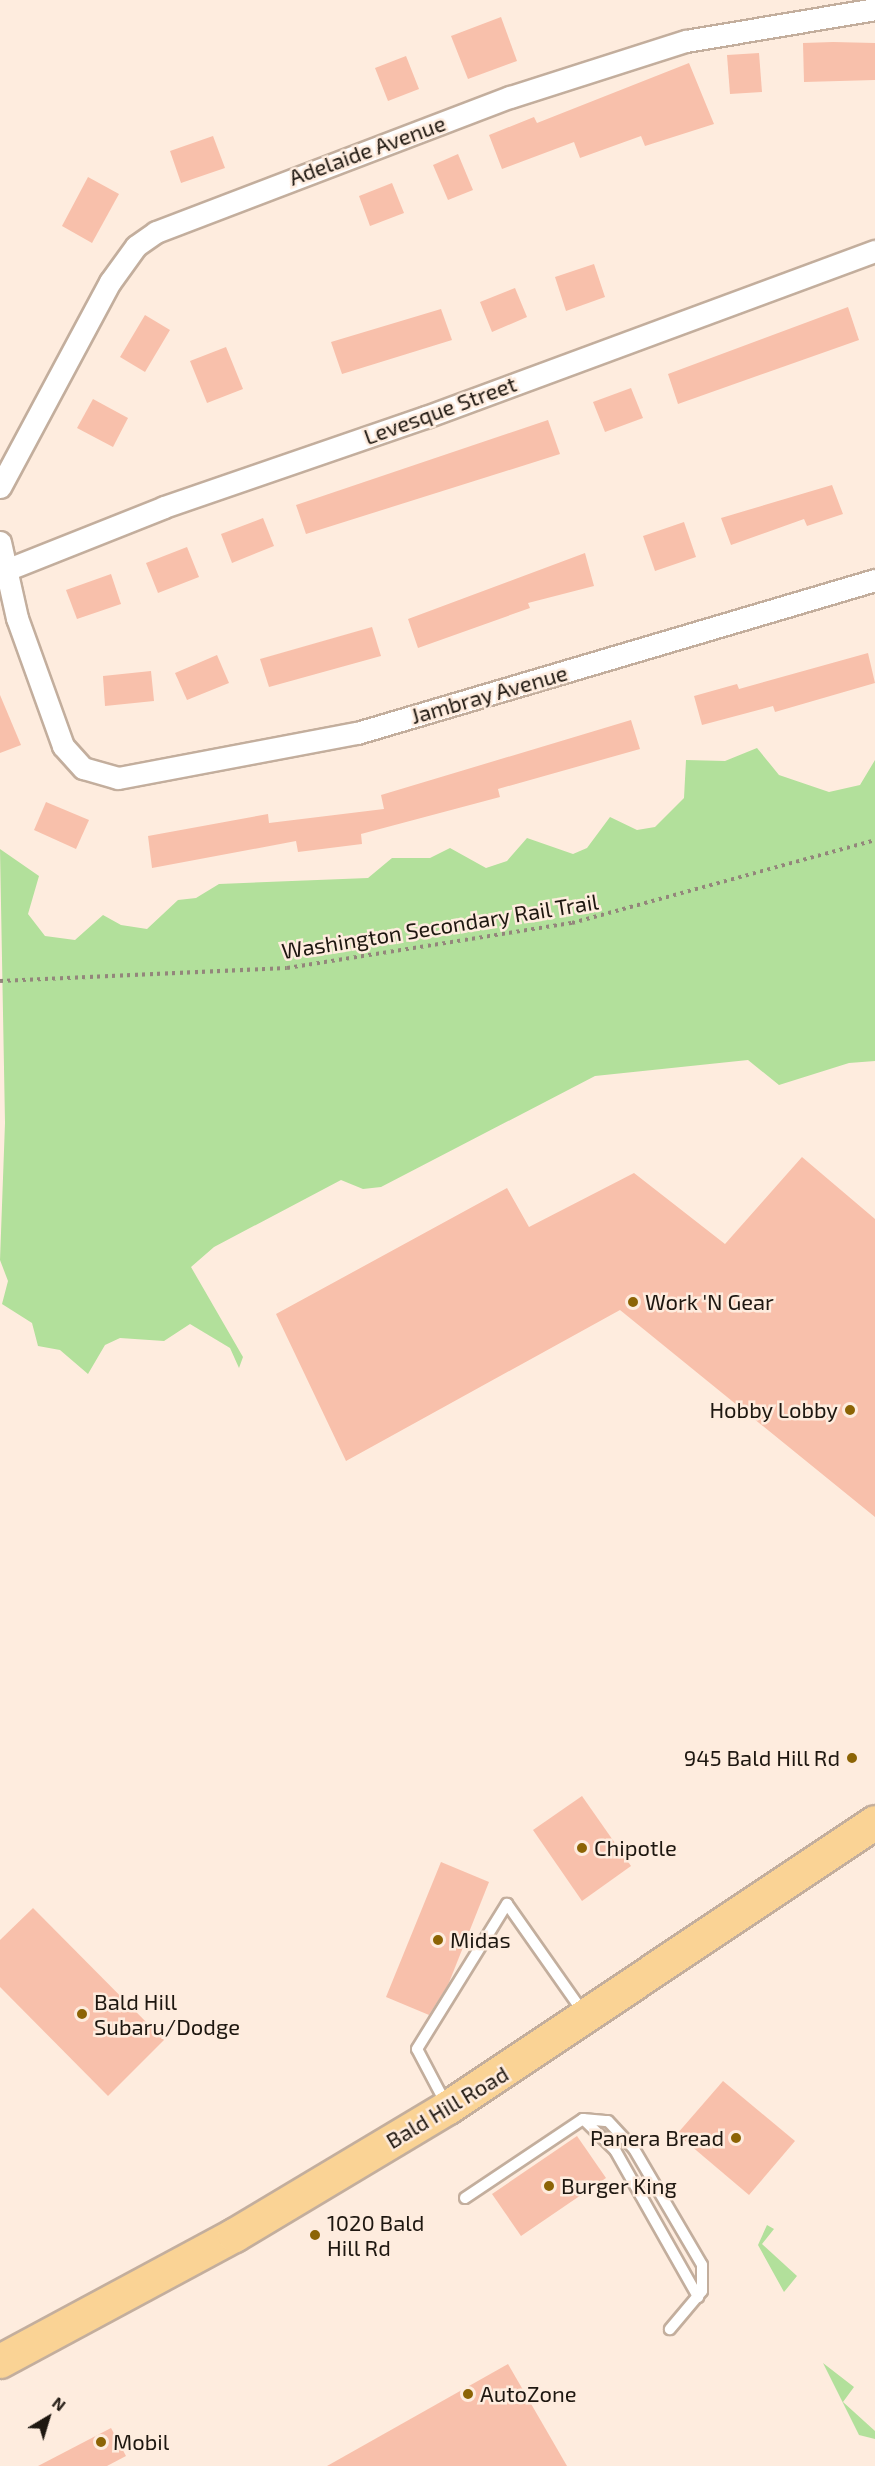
<!DOCTYPE html>
<style>
body{margin:0}
#map{position:relative;width:875px;height:2466px;overflow:hidden;background:#feecde;font-family:"Exo 2",sans-serif}
div>[style]{position:absolute}
.green>*{inset:0;background:#b2e09b}
.building>*{inset:0;background:#f8c0ab}
.path>*{height:4px;margin-top:-2px;transform-origin:0;background:repeating-linear-gradient(90deg,#93867b 0 3px,transparent 0 7.5px)}
.roads{filter:drop-shadow(2px 0 #c3ae9d) drop-shadow(-2px 0 #c3ae9d) drop-shadow(0 2px #c3ae9d) drop-shadow(0 -2px #c3ae9d)}
.service>*{height:10px;margin:-5px;padding:0 5px;transform-origin:5px;border-radius:5px;background:#fff}
.minor>*{height:21px;margin:-10.5px;padding:0 10.5px;transform-origin:10.5px;border-radius:10.5px;background:#fff}
.primary>*{height:33px;margin:-16.5px;padding:0 16.5px;transform-origin:16.5px;border-radius:16.5px;background:#fad395}
.dots>*{width:16px;height:16px;translate:-50% -50%;box-sizing:border-box;border:3px solid #feecde;border-radius:50%}
span{translate:-50% -50%;white-space:nowrap;text-align:center;line-height:1.15;-webkit-text-stroke:5px #feecde;paint-order:stroke}
.street-label{font-size:22px;color:#1e1710}
.poi-label{font-size:22px;color:#1e1710}
.left{translate:0 -50%;text-align:left}
.right{translate:-100% -50%;text-align:right}
.north{position:absolute;left:18px;top:2388px;width:60px;height:60px;-webkit-text-stroke:4px #feecde;paint-order:stroke;rotate:38deg;font-size:16px;font-weight:700;line-height:24px;text-align:center;color:#1e1710}
.north::after{content:'';display:block;margin:auto;width:21px;height:27px;background:#1e1710;clip-path:polygon(50% 0,100% 100%,50% 72%,0 100%)}
</style>
<div id="map">
<div class="green">
<div style="clip-path:polygon(757px 748px,779px 775px,829px 792px,860px 785px,875px 760px,875px 1061px,849px 1063px,779px 1085px,748px 1060px,595px 1076px,381px 1187px,363px 1189px,341px 1180px,214px 1247px,191px 1267px,243px 1357px,239px 1368px,230px 1348px,190px 1324px,164px 1341px,120px 1338px,105px 1345px,88px 1374px,60px 1350px,38px 1346px,32px 1323px,2px 1304px,8px 1281px,0 1260px,5px 1123px,0 849px,39px 876px,28px 914px,45px 936px,75px 940px,103px 915px,121px 925px,147px 929px,178px 900px,196px 898px,219px 884px,368px 878px,392px 858px,430px 858px,450px 848px,486px 868px,507px 861px,527px 838px,573px 854px,587px 848px,610px 817px,637px 830px,655px 827px,684px 798px,686px 760px,725px 761px)"></div>
<div style="clip-path:polygon(767px 2225px,774px 2229px,762px 2244px,797px 2276px,784px 2292px,758px 2245px)"></div>
<div style="clip-path:polygon(823px 2363px,854px 2387px,843px 2402px,875px 2431px,875px 2439px,859px 2435px)"></div>
</div>
<div class="building">
<div style="clip-path:polygon(501px 17px,517px 61px,468px 79px,451px 36px)"></div>
<div style="clip-path:polygon(833px 42px,875px 43px,875px 80px,804px 82px,803px 43px)"></div>
<div style="clip-path:polygon(759px 53px,762px 92px,730px 94px,727px 55px)"></div>
<div style="clip-path:polygon(406px 56px,419px 89px,388px 101px,375px 68px)"></div>
<div style="clip-path:polygon(689px 63px,714px 124px,645px 146px,641px 136px,580px 158px,574px 142px,502px 169px,489px 135px,534px 117px,537px 123px)"></div>
<div style="clip-path:polygon(213px 136px,225px 168px,181px 183px,170px 151px)"></div>
<div style="clip-path:polygon(458px 154px,473px 190px,448px 200px,433px 165px)"></div>
<div style="clip-path:polygon(88px 177px,119px 194px,92px 243px,62px 226px)"></div>
<div style="clip-path:polygon(392px 183px,404px 213px,370px 226px,359px 196px)"></div>
<div style="clip-path:polygon(594px 264px,605px 297px,566px 311px,555px 277px)"></div>
<div style="clip-path:polygon(515px 288px,527px 317px,492px 332px,480px 302px)"></div>
<div style="clip-path:polygon(848px 307px,859px 340px,678px 404px,668px 374px)"></div>
<div style="clip-path:polygon(441px 309px,452px 340px,342px 374px,331px 342px)"></div>
<div style="clip-path:polygon(145px 315px,170px 330px,145px 372px,120px 357px)"></div>
<div style="clip-path:polygon(226px 347px,243px 389px,207px 403px,190px 361px)"></div>
<div style="clip-path:polygon(631px 388px,643px 418px,605px 432px,593px 402px)"></div>
<div style="clip-path:polygon(93px 399px,128px 418px,113px 447px,77px 428px)"></div>
<div style="clip-path:polygon(548px 420px,560px 454px,306px 534px,296px 505px)"></div>
<div style="clip-path:polygon(832px 485px,843px 514px,807px 526px,804px 519px,731px 545px,721px 518px)"></div>
<div style="clip-path:polygon(263px 518px,274px 546px,232px 563px,221px 534px)"></div>
<div style="clip-path:polygon(684px 522px,696px 557px,655px 571px,643px 536px)"></div>
<div style="clip-path:polygon(187px 547px,199px 577px,158px 593px,146px 563px)"></div>
<div style="clip-path:polygon(585px 553px,594px 586px,528px 603px,530px 608px,418px 648px,408px 619px)"></div>
<div style="clip-path:polygon(111px 574px,121px 604px,77px 619px,66px 590px)"></div>
<div style="clip-path:polygon(372px 627px,381px 656px,269px 687px,260px 659px)"></div>
<div style="clip-path:polygon(868px 653px,875px 683px,775px 712px,773px 706px,702px 725px,694px 696px,737px 684px,739px 689px)"></div>
<div style="clip-path:polygon(217px 655px,229px 683px,187px 700px,175px 673px)"></div>
<div style="clip-path:polygon(151px 671px,154px 701px,105px 706px,103px 676px)"></div>
<div style="clip-path:polygon(0 695px,21px 745px,0 753px)"></div>
<div style="clip-path:polygon(631px 720px,640px 749px,498px 789px,500px 797px,361px 834px,362px 844px,298px 852px,296px 841px,152px 868px,148px 836px,268px 814px,269px 823px,384px 809px,381px 795px)"></div>
<div style="clip-path:polygon(46px 802px,89px 820px,76px 849px,34px 830px)"></div>
<div style="clip-path:polygon(802px 1157px,875px 1219px,875px 1517px,620px 1310px,346px 1461px,276px 1314px,507px 1188px,529px 1227px,634px 1173px,725px 1244px)"></div>
<div style="clip-path:polygon(582px 1796px,631px 1866px,582px 1901px,533px 1830px)"></div>
<div style="clip-path:polygon(441px 1862px,489px 1882px,448px 1985px,429px 2015px,386px 1997px)"></div>
<div style="clip-path:polygon(33px 1908px,164px 2040px,108px 2096px,0 1987px,0 1940px)"></div>
<div style="clip-path:polygon(723px 2081px,795px 2141px,749px 2195px,677px 2134px)"></div>
<div style="clip-path:polygon(577px 2136px,606px 2178px,521px 2236px,492px 2194px)"></div>
<div style="clip-path:polygon(508px 2364px,567px 2466px,327px 2466px)"></div>
<div style="clip-path:polygon(111px 2428px,126px 2456px,107px 2466px,38px 2466px)"></div>
</div>
<div class="path">
<div style="left:0;top:981px;width:287px;rotate:-2.6deg"></div>
<div style="left:287px;top:968px;width:289px;rotate:-9deg"></div>
<div style="left:572px;top:923px;width:314px;rotate:-15.3deg"></div>
</div>
<div class="roads">
<div class="service">
<div style="left:446px;top:2104px;width:62px;rotate:-117.8deg"></div>
<div style="left:417px;top:2049px;width:171px;rotate:-58.2deg"></div>
<div style="left:507px;top:1904px;width:132px;rotate:54.9deg"></div>
<div style="left:583px;top:2119px;width:45px;rotate:44.1deg"></div>
<div style="left:615px;top:2150px;width:169px;rotate:60.5deg"></div>
<div style="left:465px;top:2198px;width:142px;rotate:-33.8deg"></div>
<div style="left:583px;top:2119px;width:25px;rotate:5deg"></div>
<div style="left:608px;top:2121px;width:38px;rotate:47deg"></div>
<div style="left:634px;top:2149px;width:134px;rotate:59.6deg"></div>
<div style="left:702px;top:2265px;width:26px;rotate:90deg"></div>
<div style="left:702px;top:2291px;width:50px;rotate:130.1deg"></div>
</div>
<div class="minor">
<div style="left:0;top:487px;width:233px;rotate:-61.8deg"></div>
<div style="left:110px;top:282px;width:44px;rotate:-54.2deg"></div>
<div style="left:136px;top:246px;width:24px;rotate:-35deg"></div>
<div style="left:156px;top:232px;width:379px;rotate:-20.9deg"></div>
<div style="left:510px;top:97px;width:185px;rotate:-17.7deg"></div>
<div style="left:686px;top:41px;width:192px;rotate:-9.6deg"></div>
<div style="left:0;top:542px;width:78px;rotate:77.4deg"></div>
<div style="left:17px;top:618px;width:136px;rotate:70.2deg"></div>
<div style="left:63px;top:746px;width:30px;rotate:48deg"></div>
<div style="left:83px;top:768px;width:36px;rotate:16deg"></div>
<div style="left:118px;top:778px;width:243px;rotate:-10.7deg"></div>
<div style="left:357px;top:733px;width:540px;rotate:-16.46deg"></div>
<div style="left:6px;top:570px;width:170px;rotate:-21.7deg"></div>
<div style="left:164px;top:507px;width:277px;rotate:-19deg"></div>
<div style="left:426px;top:417px;width:479px;rotate:-20.3deg"></div>
</div>
<div class="primary">
<div style="left:0;top:2361px;width:266px;rotate:-28.3deg"></div>
<div style="left:234px;top:2235px;width:249px;rotate:-30.9deg"></div>
<div style="left:448px;top:2107px;width:513px;rotate:-33.72deg"></div>
</div>
</div>
<div class="dots">
<div style="left:633px;top:1302px;background:#8c6405"></div>
<div style="left:850px;top:1410px;background:#8c6405"></div>
<div style="left:852px;top:1758px;background:#8c6405"></div>
<div style="left:582px;top:1848px;background:#8c6405"></div>
<div style="left:438px;top:1940px;background:#8c6405"></div>
<div style="left:82px;top:2014px;background:#8c6405"></div>
<div style="left:736px;top:2138px;background:#8c6405"></div>
<div style="left:549px;top:2186px;background:#8c6405"></div>
<div style="left:315px;top:2235px;background:#8c6405"></div>
<div style="left:468px;top:2394px;background:#8c6405"></div>
<div style="left:101px;top:2442px;background:#8c6405"></div>
</div>
<div class="street-label">
<span style="left:367px;top:150px;rotate:-20deg">Adelaide Avenue</span>
<span style="left:440px;top:410px;rotate:-20deg">Levesque Street</span>
<span style="left:489px;top:694px;rotate:-16deg">Jambray Avenue</span>
<span style="left:440px;top:926px;rotate:-9deg">Washington Secondary Rail Trail</span>
<span style="left:447px;top:2107px;rotate:-31deg">Bald Hill Road</span>
</div>
<div class="poi-label">
<span class="left" style="left:645px;top:1302px">Work 'N Gear</span>
<span class="right" style="left:838px;top:1410px">Hobby Lobby</span>
<span class="right" style="left:840px;top:1758px">945 Bald Hill Rd</span>
<span class="left" style="left:594px;top:1848px">Chipotle</span>
<span class="left" style="left:450px;top:1940px">Midas</span>
<span class="left" style="left:94px;top:2014px">Bald Hill<br>Subaru/Dodge</span>
<span class="right" style="left:724px;top:2138px">Panera Bread</span>
<span class="left" style="left:561px;top:2186px">Burger King</span>
<span class="left" style="left:327px;top:2235px">1020 Bald<br>Hill Rd</span>
<span class="left" style="left:480px;top:2394px">AutoZone</span>
<span class="left" style="left:113px;top:2442px">Mobil</span>
</div>
<div class="north">N</div>
</div>
